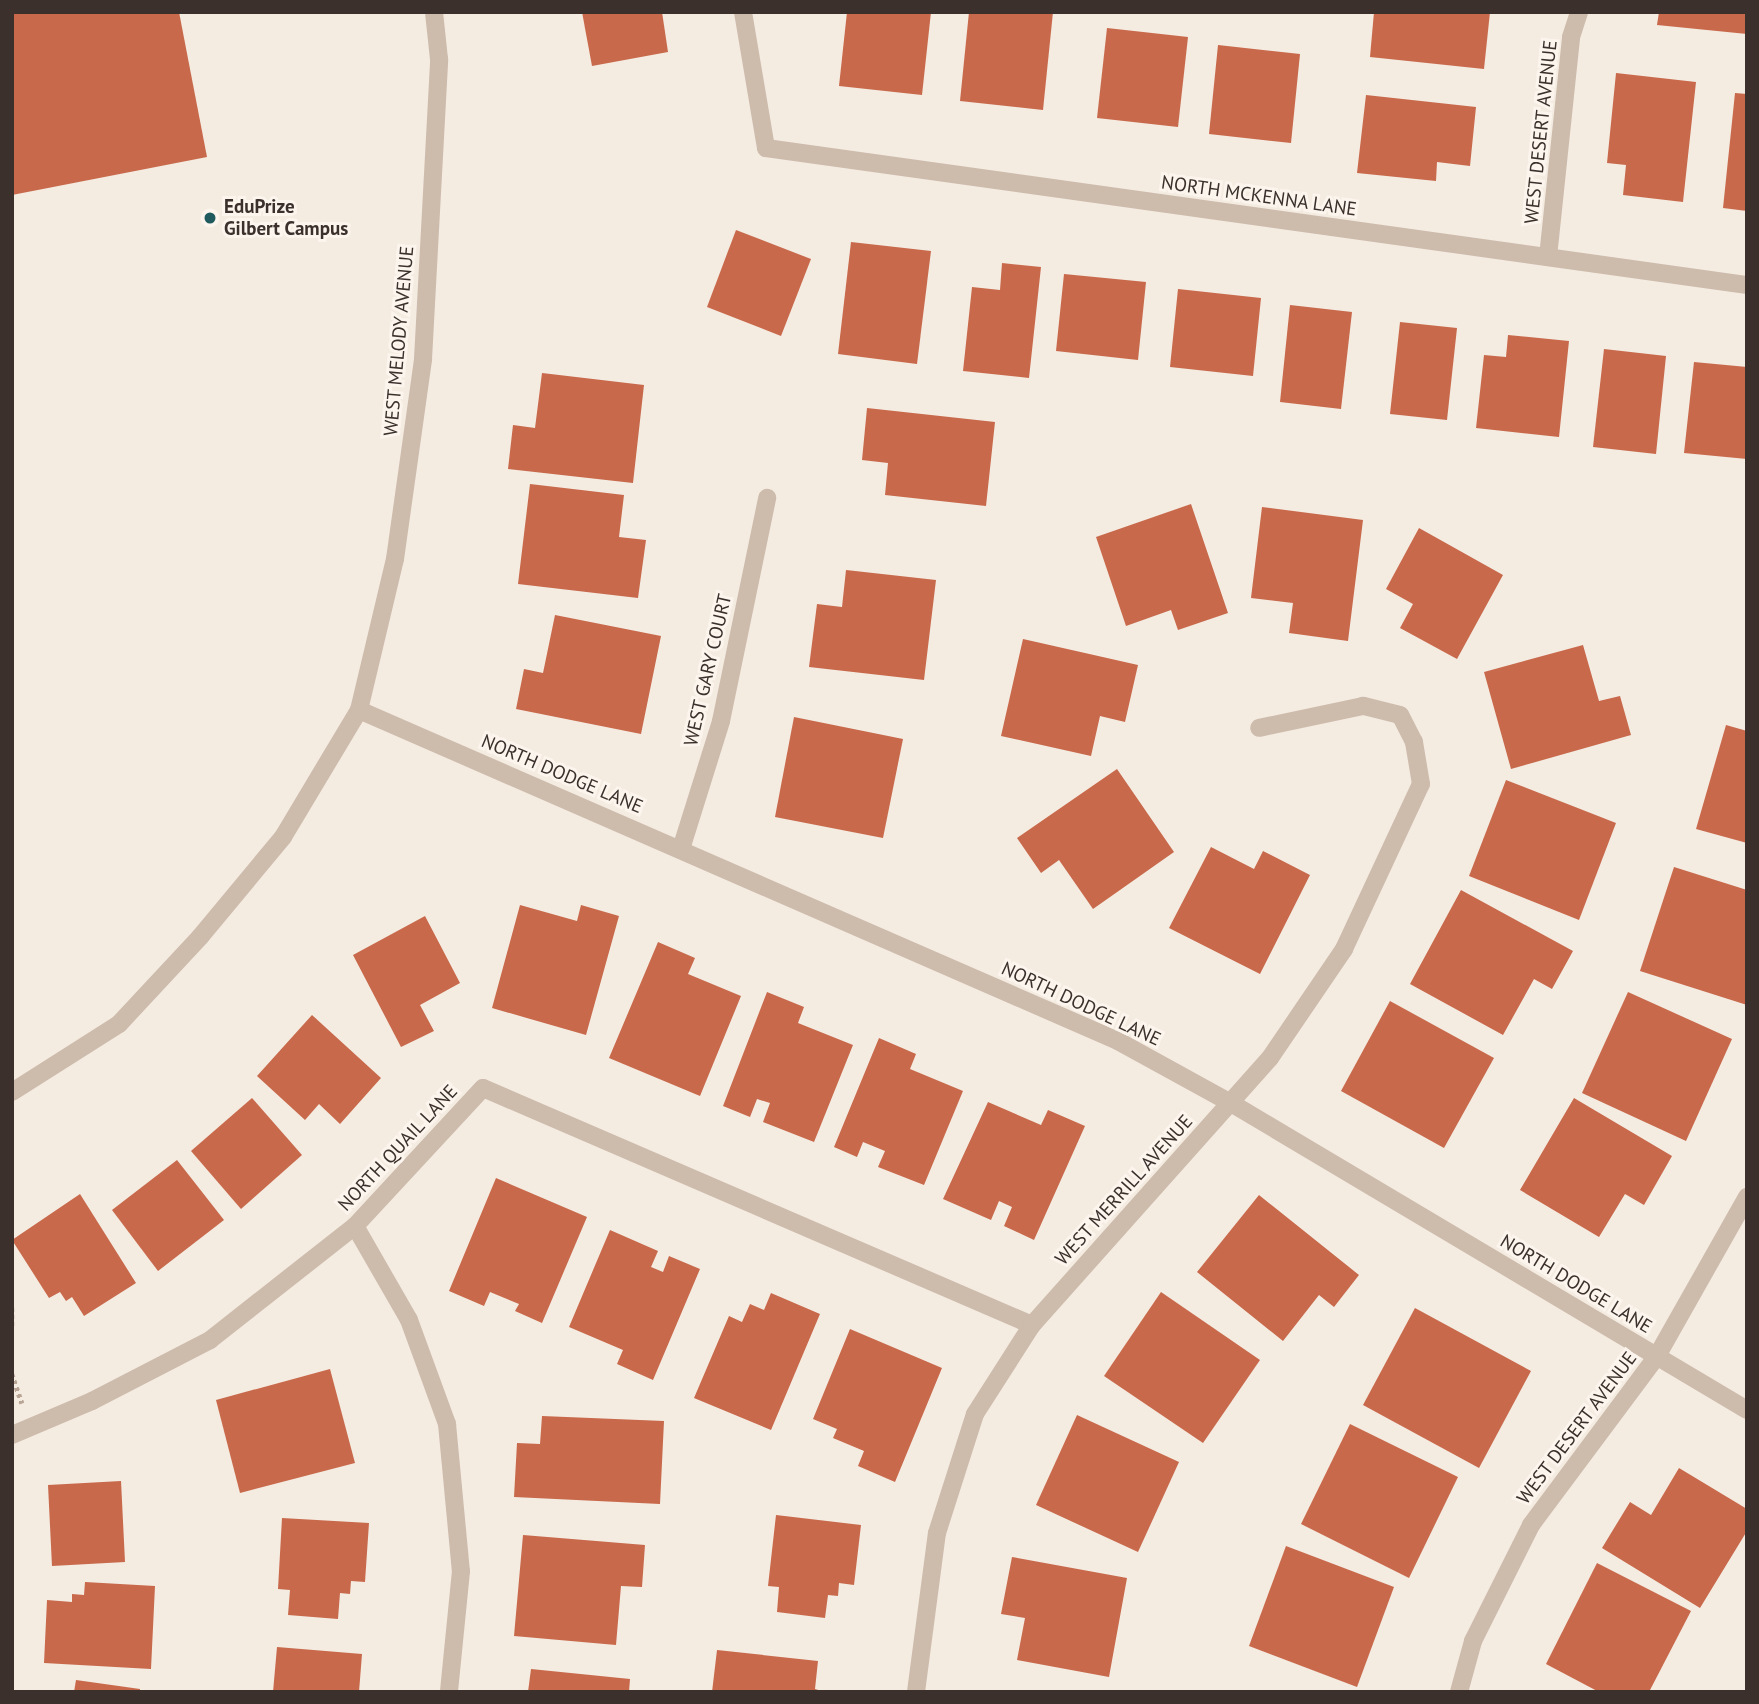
<!DOCTYPE html>
<style>
body{margin:0}
#map{position:relative;width:1759px;height:1704px;overflow:hidden;background:#f4ebe1;font-family:"PT Sans",sans-serif}
div>[style]{position:absolute}
.building>*{inset:0;background:#c8694b}
.path>*{height:4.5px;margin-top:-2.25px;transform-origin:0;background:repeating-linear-gradient(90deg,#b9a596 0 3.5px,transparent 0 7px)}
.street>*{height:18px;margin:-9px;padding:0 9px;transform-origin:9px;border-radius:9px;background:#cdbbac}
.dots>*{width:19px;height:19px;translate:-50% -50%;box-sizing:border-box;border:4px solid #fbf5ee;border-radius:50%}
span{translate:-50% -50%;white-space:nowrap;text-align:center;line-height:1.15;-webkit-text-stroke:6px #fbf5ee;paint-order:stroke}
.street-label{font-size:19px;color:#3b302b}
.poi-label{font-size:19px;color:#3b302b;font-weight:700}
.left{translate:0 -50%;text-align:left}
.frame{position:absolute;inset:0;border:14px solid #3b302b;pointer-events:none}
</style>
<div id="map">
<div class="building">
<div style="clip-path:polygon(12px 12px,179px 12px,207px 157px,12px 195px)"></div>
<div style="clip-path:polygon(582px 12px,662px 12px,668px 52px,592px 66px)"></div>
<div style="clip-path:polygon(847px 12px,931px 12px,922px 95px,839px 86px)"></div>
<div style="clip-path:polygon(969px 12px,1053px 12px,1043px 110px,960px 101px)"></div>
<div style="clip-path:polygon(1374px 12px,1490px 12px,1484px 69px,1370px 57px)"></div>
<div style="clip-path:polygon(1659px 12px,1747px 12px,1747px 34px,1657px 25px)"></div>
<div style="clip-path:polygon(1107px 28px,1188px 37px,1178px 127px,1097px 118px)"></div>
<div style="clip-path:polygon(1218px 45px,1300px 54px,1291px 143px,1209px 134px)"></div>
<div style="clip-path:polygon(1616px 73px,1696px 82px,1683px 202px,1623px 195px,1626px 165px,1607px 163px)"></div>
<div style="clip-path:polygon(1735px 93px,1747px 94px,1747px 211px,1723px 208px)"></div>
<div style="clip-path:polygon(1366px 95px,1476px 107px,1470px 166px,1437px 162px,1436px 181px,1357px 173px)"></div>
<div style="clip-path:polygon(736px 230px,811px 259px,781px 336px,707px 307px)"></div>
<div style="clip-path:polygon(851px 242px,931px 251px,917px 364px,838px 354px)"></div>
<div style="clip-path:polygon(1002px 263px,1041px 267px,1029px 378px,963px 371px,972px 287px,1000px 290px)"></div>
<div style="clip-path:polygon(1064px 274px,1146px 282px,1138px 360px,1056px 351px)"></div>
<div style="clip-path:polygon(1178px 289px,1261px 298px,1253px 376px,1170px 367px)"></div>
<div style="clip-path:polygon(1290px 305px,1352px 312px,1341px 409px,1280px 402px)"></div>
<div style="clip-path:polygon(1400px 322px,1457px 328px,1447px 420px,1390px 414px)"></div>
<div style="clip-path:polygon(1508px 335px,1569px 341px,1559px 437px,1476px 428px,1484px 355px,1506px 357px)"></div>
<div style="clip-path:polygon(1604px 349px,1666px 356px,1656px 454px,1593px 447px)"></div>
<div style="clip-path:polygon(1694px 362px,1747px 367px,1747px 459px,1684px 453px)"></div>
<div style="clip-path:polygon(542px 373px,644px 385px,633px 483px,508px 469px,513px 425px,535px 428px)"></div>
<div style="clip-path:polygon(867px 408px,995px 422px,986px 506px,885px 495px,888px 463px,862px 460px)"></div>
<div style="clip-path:polygon(530px 484px,624px 495px,619px 537px,646px 540px,638px 598px,518px 584px)"></div>
<div style="clip-path:polygon(1191px 504px,1228px 613px,1178px 630px,1171px 610px,1126px 626px,1096px 537px)"></div>
<div style="clip-path:polygon(1262px 507px,1363px 520px,1348px 641px,1289px 633px,1293px 603px,1251px 598px)"></div>
<div style="clip-path:polygon(1419px 528px,1503px 575px,1457px 659px,1400px 628px,1413px 604px,1386px 589px)"></div>
<div style="clip-path:polygon(846px 570px,936px 580px,924px 680px,809px 667px,817px 604px,842px 607px)"></div>
<div style="clip-path:polygon(555px 615px,661px 636px,641px 734px,516px 709px,524px 669px,543px 673px)"></div>
<div style="clip-path:polygon(1023px 639px,1138px 665px,1125px 722px,1100px 716px,1091px 756px,1001px 736px)"></div>
<div style="clip-path:polygon(1583px 645px,1599px 701px,1620px 696px,1631px 735px,1511px 769px,1484px 672px)"></div>
<div style="clip-path:polygon(794px 717px,903px 739px,883px 838px,775px 817px)"></div>
<div style="clip-path:polygon(1726px 725px,1747px 731px,1747px 843px,1696px 829px)"></div>
<div style="clip-path:polygon(1117px 769px,1174px 852px,1093px 909px,1059px 860px,1041px 873px,1017px 838px)"></div>
<div style="clip-path:polygon(1506px 780px,1616px 823px,1579px 920px,1469px 876px)"></div>
<div style="clip-path:polygon(1211px 847px,1254px 869px,1263px 851px,1310px 875px,1260px 974px,1169px 928px)"></div>
<div style="clip-path:polygon(1674px 867px,1747px 890px,1747px 1005px,1640px 971px)"></div>
<div style="clip-path:polygon(1461px 890px,1573px 951px,1552px 989px,1534px 979px,1503px 1035px,1410px 984px)"></div>
<div style="clip-path:polygon(520px 905px,577px 921px,581px 905px,619px 916px,586px 1035px,492px 1008px)"></div>
<div style="clip-path:polygon(425px 916px,460px 983px,420px 1005px,434px 1031px,401px 1047px,353px 955px)"></div>
<div style="clip-path:polygon(658px 942px,695px 958px,688px 974px,741px 996px,700px 1096px,609px 1058px)"></div>
<div style="clip-path:polygon(767px 992px,804px 1007px,798px 1023px,853px 1045px,814px 1142px,763px 1122px,770px 1103px,757px 1099px,750px 1117px,723px 1106px)"></div>
<div style="clip-path:polygon(1628px 992px,1732px 1039px,1686px 1141px,1582px 1093px)"></div>
<div style="clip-path:polygon(1390px 1001px,1494px 1058px,1444px 1148px,1341px 1091px)"></div>
<div style="clip-path:polygon(312px 1015px,381px 1078px,340px 1124px,319px 1104px,305px 1120px,257px 1076px)"></div>
<div style="clip-path:polygon(879px 1038px,916px 1054px,910px 1069px,963px 1091px,924px 1185px,878px 1167px,885px 1151px,863px 1142px,857px 1157px,834px 1147px)"></div>
<div style="clip-path:polygon(252px 1098px,302px 1155px,241px 1209px,191px 1151px)"></div>
<div style="clip-path:polygon(1574px 1098px,1672px 1156px,1644px 1205px,1625px 1194px,1599px 1237px,1520px 1190px)"></div>
<div style="clip-path:polygon(988px 1102px,1041px 1125px,1048px 1110px,1085px 1126px,1034px 1240px,1004px 1226px,1012px 1207px,999px 1201px,991px 1220px,943px 1199px)"></div>
<div style="clip-path:polygon(177px 1160px,224px 1220px,158px 1271px,112px 1210px)"></div>
<div style="clip-path:polygon(496px 1178px,587px 1217px,542px 1323px,515px 1311px,519px 1304px,490px 1292px,484px 1306px,449px 1291px)"></div>
<div style="clip-path:polygon(80px 1194px,136px 1283px,84px 1316px,72px 1297px,66px 1301px,60px 1292px,49px 1298px,12px 1240px)"></div>
<div style="clip-path:polygon(1259px 1195px,1359px 1275px,1334px 1307px,1319px 1295px,1283px 1341px,1197px 1272px)"></div>
<div style="clip-path:polygon(610px 1230px,658px 1251px,651px 1267px,663px 1272px,669px 1256px,700px 1269px,653px 1380px,617px 1364px,623px 1350px,569px 1327px)"></div>
<div style="clip-path:polygon(1161px 1292px,1260px 1360px,1203px 1443px,1104px 1376px)"></div>
<div style="clip-path:polygon(771px 1293px,820px 1314px,771px 1430px,694px 1398px,729px 1316px,742px 1322px,750px 1304px,764px 1310px)"></div>
<div style="clip-path:polygon(1415px 1308px,1531px 1371px,1479px 1468px,1363px 1405px)"></div>
<div style="clip-path:polygon(850px 1329px,942px 1368px,895px 1482px,858px 1466px,864px 1451px,833px 1438px,837px 1429px,813px 1419px)"></div>
<div style="clip-path:polygon(330px 1369px,355px 1463px,240px 1493px,216px 1400px)"></div>
<div style="clip-path:polygon(1077px 1415px,1179px 1462px,1138px 1552px,1036px 1505px)"></div>
<div style="clip-path:polygon(542px 1416px,664px 1421px,660px 1504px,514px 1497px,517px 1443px,540px 1444px)"></div>
<div style="clip-path:polygon(1350px 1424px,1458px 1477px,1409px 1578px,1301px 1524px)"></div>
<div style="clip-path:polygon(1679px 1468px,1747px 1509px,1747px 1531px,1700px 1608px,1602px 1548px,1630px 1502px,1651px 1515px)"></div>
<div style="clip-path:polygon(121px 1481px,125px 1562px,52px 1566px,48px 1485px)"></div>
<div style="clip-path:polygon(776px 1515px,861px 1525px,854px 1585px,839px 1583px,838px 1596px,828px 1595px,825px 1618px,777px 1612px,779px 1587px,768px 1586px)"></div>
<div style="clip-path:polygon(282px 1518px,369px 1523px,365px 1582px,351px 1581px,350px 1594px,340px 1593px,338px 1619px,288px 1615px,290px 1590px,278px 1589px)"></div>
<div style="clip-path:polygon(523px 1535px,645px 1545px,642px 1587px,621px 1586px,616px 1645px,514px 1636px)"></div>
<div style="clip-path:polygon(1286px 1546px,1394px 1587px,1357px 1687px,1249px 1646px)"></div>
<div style="clip-path:polygon(1012px 1557px,1127px 1578px,1109px 1677px,1017px 1660px,1025px 1618px,1001px 1614px)"></div>
<div style="clip-path:polygon(1597px 1563px,1691px 1611px,1649px 1692px,1599px 1692px,1546px 1664px)"></div>
<div style="clip-path:polygon(85px 1582px,155px 1586px,151px 1669px,44px 1663px,47px 1600px,72px 1602px,72px 1594px,84px 1595px)"></div>
<div style="clip-path:polygon(277px 1647px,362px 1654px,359px 1692px,273px 1692px)"></div>
<div style="clip-path:polygon(717px 1650px,818px 1661px,815px 1689px,825px 1692px,712px 1692px)"></div>
<div style="clip-path:polygon(531px 1669px,630px 1679px,629px 1692px,528px 1692px)"></div>
<div style="clip-path:polygon(76px 1680px,140px 1689px,140px 1692px,74px 1692px)"></div>
</div>
<div class="path">
<div style="left:12px;top:1308px;width:19px;rotate:90deg"></div>
<div style="left:12px;top:1374px;width:31px;rotate:71deg"></div>
</div>
<div class="street">
<div style="left:743px;top:12px;width:138px;rotate:80.4deg"></div>
<div style="left:766px;top:148px;width:991px;rotate:7.95deg"></div>
<div style="left:1548px;top:257px;width:221px;rotate:-84deg"></div>
<div style="left:1571px;top:37px;width:26px;rotate:-72deg"></div>
<div style="left:359px;top:710px;width:828px;rotate:23.56deg"></div>
<div style="left:1118px;top:1041px;width:129px;rotate:28.8deg"></div>
<div style="left:1231px;top:1103px;width:600px;rotate:30.75deg"></div>
<div style="left:681px;top:849px;width:134px;rotate:-72.6deg"></div>
<div style="left:721px;top:721px;width:228px;rotate:-78.3deg"></div>
<div style="left:12px;top:1092px;width:127px;rotate:-32.4deg"></div>
<div style="left:119px;top:1024px;width:119px;rotate:-47deg"></div>
<div style="left:200px;top:937px;width:130px;rotate:-50.3deg"></div>
<div style="left:283px;top:837px;width:148px;rotate:-59.1deg"></div>
<div style="left:359px;top:710px;width:155px;rotate:-76.6deg"></div>
<div style="left:395px;top:559px;width:202px;rotate:-82deg"></div>
<div style="left:423px;top:359px;width:300px;rotate:-86.9deg"></div>
<div style="left:439px;top:59px;width:47px;rotate:-96.1deg"></div>
<div style="left:355px;top:1226px;width:108px;rotate:60.1deg"></div>
<div style="left:409px;top:1320px;width:111px;rotate:69.9deg"></div>
<div style="left:447px;top:1424px;width:148px;rotate:84.6deg"></div>
<div style="left:461px;top:1571px;width:122px;rotate:95.7deg"></div>
<div style="left:12px;top:1435px;width:87px;rotate:-23deg"></div>
<div style="left:92px;top:1401px;width:133px;rotate:-27.3deg"></div>
<div style="left:210px;top:1340px;width:184px;rotate:-38.2deg"></div>
<div style="left:355px;top:1226px;width:188px;rotate:-47.2deg"></div>
<div style="left:483px;top:1088px;width:598px;rotate:23.35deg"></div>
<div style="left:916px;top:1692px;width:160px;rotate:-82.5deg"></div>
<div style="left:937px;top:1533px;width:125px;rotate:-72.3deg"></div>
<div style="left:975px;top:1414px;width:106px;rotate:-57.4deg"></div>
<div style="left:1032px;top:1325px;width:358px;rotate:-48.3deg"></div>
<div style="left:1270px;top:1058px;width:132px;rotate:-55.8deg"></div>
<div style="left:1344px;top:949px;width:182px;rotate:-65deg"></div>
<div style="left:1421px;top:784px;width:43px;rotate:-99.5deg"></div>
<div style="left:1414px;top:742px;width:30px;rotate:-117deg"></div>
<div style="left:1400px;top:715px;width:38px;rotate:-166deg"></div>
<div style="left:1363px;top:706px;width:106px;rotate:168.1deg"></div>
<div style="left:1459px;top:1692px;width:53px;rotate:-74.6deg"></div>
<div style="left:1473px;top:1641px;width:130px;rotate:-63.4deg"></div>
<div style="left:1531px;top:1525px;width:211px;rotate:-53.3deg"></div>
<div style="left:1657px;top:1356px;width:183px;rotate:-60.5deg"></div>
</div>
<div class="dots">
<div style="left:210px;top:218px;background:#1f5a5e"></div>
</div>
<div class="street-label">
<span style="left:1541px;top:132px;rotate:-84deg">WEST DESERT AVENUE</span>
<span style="left:1259px;top:196px;rotate:8deg">NORTH MCKENNA LANE</span>
<span style="left:399px;top:341px;rotate:-85deg">WEST MELODY AVENUE</span>
<span style="left:708px;top:670px;rotate:-77deg">WEST GARY COURT</span>
<span style="left:562px;top:774px;rotate:23deg">NORTH DODGE LANE</span>
<span style="left:1081px;top:1004px;rotate:25deg">NORTH DODGE LANE</span>
<span style="left:398px;top:1148px;rotate:-47deg">NORTH QUAIL LANE</span>
<span style="left:1124px;top:1190px;rotate:-48deg">WEST MERRILL AVENUE</span>
<span style="left:1576px;top:1284px;rotate:31deg">NORTH DODGE LANE</span>
<span style="left:1577px;top:1428px;rotate:-53deg">WEST DESERT AVENUE</span>
</div>
<div class="poi-label">
<span class="left" style="left:224px;top:218px">EduPrize<br>Gilbert Campus</span>
</div>
<div class="frame"></div>
</div>
